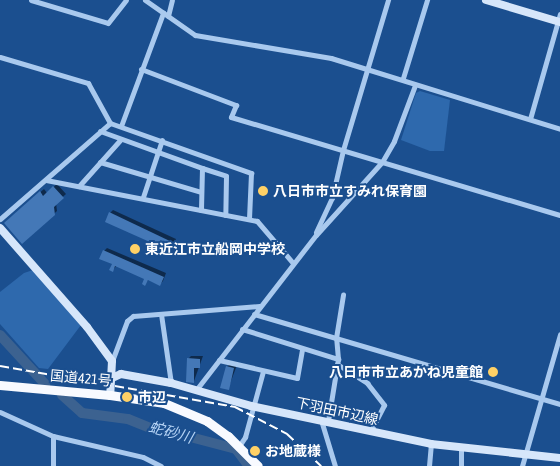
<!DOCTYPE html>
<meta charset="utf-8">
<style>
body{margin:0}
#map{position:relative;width:560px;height:466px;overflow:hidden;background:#1b4f8f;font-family:"Asap Condensed","Noto Sans JP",sans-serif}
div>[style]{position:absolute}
.green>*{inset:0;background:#2e69ad}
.shadow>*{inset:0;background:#0007}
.river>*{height:10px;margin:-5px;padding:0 5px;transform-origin:5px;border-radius:5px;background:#3c6290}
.building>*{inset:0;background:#4478b7}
.minor>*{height:5px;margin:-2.5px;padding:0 2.5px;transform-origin:2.5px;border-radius:2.5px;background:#a9c9ee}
.secondary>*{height:8px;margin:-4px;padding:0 4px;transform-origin:4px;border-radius:4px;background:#d6e6fa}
.trunk>*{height:9px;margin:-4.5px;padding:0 4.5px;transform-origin:4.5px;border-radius:4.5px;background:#f8faff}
.rail>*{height:2px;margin-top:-1px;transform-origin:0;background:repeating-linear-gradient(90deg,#fff 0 9px,transparent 0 13px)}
.dots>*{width:14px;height:14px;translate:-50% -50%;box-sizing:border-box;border:2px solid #1b4f8f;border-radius:50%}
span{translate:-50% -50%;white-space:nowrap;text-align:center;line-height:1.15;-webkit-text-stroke:4px #1b4f8f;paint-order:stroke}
.poi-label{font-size:14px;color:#fff;font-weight:700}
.left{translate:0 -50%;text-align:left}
.right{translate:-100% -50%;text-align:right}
.street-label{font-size:14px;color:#fff}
.water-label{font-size:15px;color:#b5d3f5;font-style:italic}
</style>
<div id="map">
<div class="green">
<div style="clip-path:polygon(420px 91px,450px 100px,444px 151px,430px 151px,401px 140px,416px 93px)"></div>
<div style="clip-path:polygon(33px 270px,81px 325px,48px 369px,39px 368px,0 324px,0 292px,24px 273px)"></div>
</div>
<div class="shadow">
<div style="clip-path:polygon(57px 184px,66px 194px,56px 203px,57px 211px,22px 243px,8px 220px,44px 189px,47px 193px)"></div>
<div style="clip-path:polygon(113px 210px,176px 239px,173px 246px,170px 249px,110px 213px)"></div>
<div style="clip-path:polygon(107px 248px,166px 273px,163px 281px,160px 284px,149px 279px,145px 284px,146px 278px,117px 265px,113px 270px,113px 264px,104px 251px)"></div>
<div style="clip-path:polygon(191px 356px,203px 356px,194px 381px,188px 359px)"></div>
<div style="clip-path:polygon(230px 364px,237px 365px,228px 389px,227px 367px)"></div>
</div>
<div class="river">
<div style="left:0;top:335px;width:67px;rotate:47.4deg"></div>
<div style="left:62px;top:395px;width:27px;rotate:42deg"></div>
<div style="left:82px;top:413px;width:46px;rotate:7.4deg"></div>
<div style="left:128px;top:419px;width:35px;rotate:22deg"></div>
<div style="left:160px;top:432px;width:15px;rotate:4deg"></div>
<div style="left:175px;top:433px;width:63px;rotate:14.7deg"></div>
<div style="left:236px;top:449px;width:21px;rotate:53deg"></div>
</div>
<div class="building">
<div style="clip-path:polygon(53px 186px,64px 198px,54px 207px,55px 215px,22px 244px,4px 223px,40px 191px,43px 196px)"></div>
<div style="clip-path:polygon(109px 212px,174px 243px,170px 251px,105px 222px)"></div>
<div style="clip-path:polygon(103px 250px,164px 277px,160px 286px,148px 280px,145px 286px,142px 284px,144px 279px,115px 266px,113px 272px,109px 270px,112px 264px,99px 259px)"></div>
<div style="clip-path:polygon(187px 358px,200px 359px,200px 368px,194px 368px,194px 383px,186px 382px)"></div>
<div style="clip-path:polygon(226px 366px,234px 368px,229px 390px,220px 388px)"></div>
</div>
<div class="minor">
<div style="left:31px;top:0;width:80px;rotate:16.6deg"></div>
<div style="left:108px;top:23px;width:29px;rotate:-52deg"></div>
<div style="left:145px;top:0;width:61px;rotate:35deg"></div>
<div style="left:195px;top:35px;width:138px;rotate:9.6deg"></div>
<div style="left:331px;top:58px;width:240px;rotate:17.2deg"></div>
<div style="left:168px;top:16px;width:16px;rotate:-76deg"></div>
<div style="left:0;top:57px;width:92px;rotate:16.5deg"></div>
<div style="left:88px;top:83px;width:46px;rotate:61.2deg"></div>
<div style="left:110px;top:123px;width:150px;rotate:19.5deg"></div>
<div style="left:251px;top:173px;width:46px;rotate:92.5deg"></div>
<div style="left:141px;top:69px;width:102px;rotate:20.8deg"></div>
<div style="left:236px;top:105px;width:13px;rotate:113deg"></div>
<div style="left:231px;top:117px;width:343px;rotate:16.6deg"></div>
<div style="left:403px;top:78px;width:82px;rotate:-72.9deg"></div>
<div style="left:530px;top:119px;width:109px;rotate:-74.1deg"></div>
<div style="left:121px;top:126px;width:121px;rotate:-69.6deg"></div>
<div style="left:100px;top:131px;width:109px;rotate:19.9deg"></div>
<div style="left:202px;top:168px;width:42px;rotate:91.4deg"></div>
<div style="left:100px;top:162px;width:105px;rotate:16.5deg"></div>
<div style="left:202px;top:168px;width:25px;rotate:18deg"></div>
<div style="left:226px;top:176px;width:39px;rotate:91deg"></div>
<div style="left:46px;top:180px;width:215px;rotate:11deg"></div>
<div style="left:257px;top:221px;width:55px;rotate:49.4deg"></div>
<div style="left:79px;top:186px;width:63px;rotate:-48.2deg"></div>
<div style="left:143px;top:197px;width:60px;rotate:-71.6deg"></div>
<div style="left:0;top:219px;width:146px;rotate:-41.1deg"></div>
<div style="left:316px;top:232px;width:38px;rotate:-65deg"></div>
<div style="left:332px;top:198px;width:49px;rotate:-77.1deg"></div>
<div style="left:343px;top:150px;width:157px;rotate:-73.3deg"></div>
<div style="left:161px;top:314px;width:70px;rotate:81.8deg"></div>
<div style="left:254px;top:314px;width:319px;rotate:16.4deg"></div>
<div style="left:242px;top:329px;width:101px;rotate:17.4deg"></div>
<div style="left:219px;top:360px;width:80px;rotate:13deg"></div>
<div style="left:297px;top:378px;width:29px;rotate:-80deg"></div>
<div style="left:112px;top:361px;width:43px;rotate:-69.4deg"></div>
<div style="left:127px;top:321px;width:8px;rotate:-40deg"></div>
<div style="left:133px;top:316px;width:127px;rotate:-4.5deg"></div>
<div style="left:337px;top:364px;width:36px;rotate:32deg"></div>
<div style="left:367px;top:383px;width:28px;rotate:52deg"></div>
<div style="left:384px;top:405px;width:28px;rotate:117deg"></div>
<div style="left:196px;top:390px;width:196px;rotate:-52.3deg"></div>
<div style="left:316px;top:235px;width:98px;rotate:-47.9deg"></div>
<div style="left:382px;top:162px;width:24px;rotate:-60deg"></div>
<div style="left:394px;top:141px;width:60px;rotate:-69.4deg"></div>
<div style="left:0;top:412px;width:58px;rotate:24.4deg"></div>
<div style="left:53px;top:436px;width:92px;rotate:13.1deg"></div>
<div style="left:143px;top:457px;width:20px;rotate:27deg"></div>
<div style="left:321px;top:420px;width:48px;rotate:73.1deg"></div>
<div style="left:328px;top:421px;width:63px;rotate:-80.8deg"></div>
<div style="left:338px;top:359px;width:21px;rotate:-95deg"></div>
<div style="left:336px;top:338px;width:44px;rotate:-80.8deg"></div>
<div style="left:239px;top:446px;width:11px;rotate:-56deg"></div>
<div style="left:245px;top:437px;width:68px;rotate:-74.7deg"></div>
<div style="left:461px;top:447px;width:19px;rotate:90deg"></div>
<div style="left:53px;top:466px;width:30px;rotate:-90deg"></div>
<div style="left:429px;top:466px;width:22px;rotate:-85deg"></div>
<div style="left:522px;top:466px;width:137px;rotate:-73.9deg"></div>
</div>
<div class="secondary">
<div style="left:486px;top:0;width:77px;rotate:16.6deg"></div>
<div style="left:0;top:228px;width:132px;rotate:48.7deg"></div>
<div style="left:87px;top:327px;width:42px;rotate:53.7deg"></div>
<div style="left:112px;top:361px;width:34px;rotate:93deg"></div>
<div style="left:112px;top:378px;width:10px;rotate:-24deg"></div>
<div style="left:121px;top:374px;width:51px;rotate:10.2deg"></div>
<div style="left:171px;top:383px;width:83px;rotate:16deg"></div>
<div style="left:251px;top:406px;width:184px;rotate:11.9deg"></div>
<div style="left:431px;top:444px;width:130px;rotate:6.2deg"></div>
</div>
<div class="trunk">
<div style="left:0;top:385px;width:110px;rotate:5.2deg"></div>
<div style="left:110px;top:395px;width:55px;rotate:8.4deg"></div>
<div style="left:164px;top:403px;width:47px;rotate:22.7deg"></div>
<div style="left:207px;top:421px;width:26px;rotate:36deg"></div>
<div style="left:228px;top:436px;width:42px;rotate:45deg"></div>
</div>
<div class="rail">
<div style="left:0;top:366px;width:239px;rotate:9.9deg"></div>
<div style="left:235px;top:407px;width:59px;rotate:27.4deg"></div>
<div style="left:287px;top:434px;width:47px;rotate:43.3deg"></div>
</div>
<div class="dots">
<div style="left:263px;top:191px;background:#ffd166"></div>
<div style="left:135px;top:249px;background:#ffd166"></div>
<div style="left:493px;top:372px;background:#ffd166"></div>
<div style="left:127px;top:397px;background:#ffd166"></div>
<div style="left:255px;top:451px;background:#ffd166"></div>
</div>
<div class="poi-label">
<span class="left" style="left:273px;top:191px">八日市市立すみれ保育園</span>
<span class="left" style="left:145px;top:249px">東近江市立船岡中学校</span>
<span class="right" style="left:483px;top:372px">八日市市立あかね児童館</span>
<span class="left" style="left:138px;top:397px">市辺</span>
<span class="left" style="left:265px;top:451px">お地蔵様</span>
</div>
<div class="street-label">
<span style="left:81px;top:378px;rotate:5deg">国道421号</span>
<span style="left:337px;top:411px;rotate:12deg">下羽田市辺線</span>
</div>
<div class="water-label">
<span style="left:171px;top:432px;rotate:15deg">蛇砂川</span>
</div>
</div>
